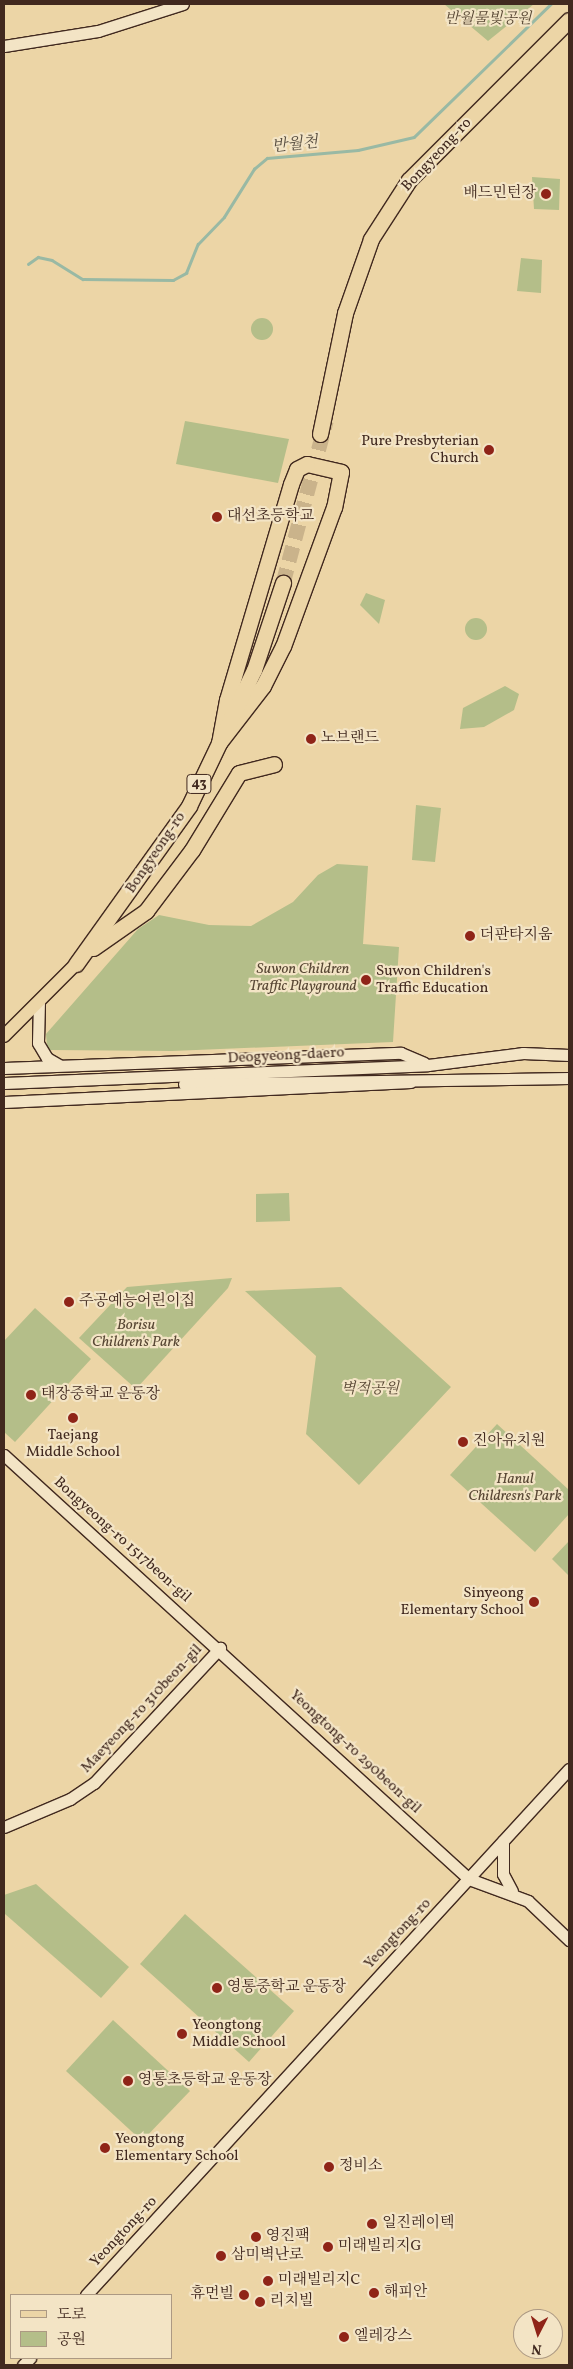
<!DOCTYPE html>
<meta charset="utf-8">
<style>
body{margin:0}
#map{position:relative;width:573px;height:2369px;overflow:hidden;background:#ecd5a6;font-family:Vollkorn,"Noto Serif KR",serif}
div>[style]{position:absolute}
.green>*{inset:0;background:#b4be89}
.round{border-radius:50%}
.stream>*{height:2.5px;margin:-1.25px;padding:0 1.25px;transform-origin:1.25px;border-radius:1.25px;background:#99b9a4}
.highway-tunnel>*{height:15px;margin-top:-7.5px;transform-origin:0;background:repeating-linear-gradient(90deg,#cab38b 0 15px,transparent 0 23px)}
.roads{filter:drop-shadow(1px 0 #41291f) drop-shadow(-1px 0 #41291f) drop-shadow(0 1px #41291f) drop-shadow(0 -1px #41291f)}
.secondary>*{height:11px;margin:-5.5px;padding:0 5.5px;transform-origin:5.5px;border-radius:5.5px;background:#f3e4c5}
.primary>*{height:12px;margin:-6px;padding:0 6px;transform-origin:6px;border-radius:6px;background:#ecd5a6}
.highway>*{height:15px;margin:-7.5px;padding:0 7.5px;transform-origin:7.5px;border-radius:7.5px;background:#ecd5a6}
.dots>*{width:14px;height:14px;translate:-50% -50%;box-sizing:border-box;border:2px solid #f3e4c5;border-radius:50%}
span{translate:-50% -50%;white-space:nowrap;text-align:center;line-height:1.15;-webkit-text-stroke:4.5px #f3e4c5;paint-order:stroke}
.shield-label span{padding:1px 4px;background:#f3e4c5;border:1px solid;border-radius:4px;-webkit-text-stroke-width:0}
.shield-label{font-size:14px;color:#41291f;font-weight:700}
.park-label{font-size:15px;color:#584734;font-style:italic}
.street-label{font-size:15px;color:#41291f}
.poi-label{font-size:15px;color:#41291f}
.right{translate:-100% -50%;text-align:right}
.left{translate:0 -50%;text-align:left}
.water-label{font-size:16px;color:#574d40;font-style:italic}
.frame{position:absolute;inset:0;border:5px solid #41291f;pointer-events:none}
.legend{position:absolute;left:10px;top:2294px;width:162px;height:65px;box-sizing:border-box;background:#f3e4c5;border:1px solid #ac9983;margin:0;padding:6px 9px;list-style:none;font-size:15px;color:#41291f}
.legend li{display:flex;align-items:center;gap:10px;height:25px}
.legend b{width:25px;border:1px solid #ac9983}
.north{position:absolute;left:513px;top:2309px;width:50px;height:50px;box-sizing:border-box;background:#f3e4c5;border:1px solid #ac9983;border-radius:50%;rotate:185deg;font-size:14px;font-weight:700;line-height:20px;text-align:center;color:#41291f}
.north::after{content:'';display:block;margin:auto;width:18px;height:22px;background:#8f2418;clip-path:polygon(50% 0,100% 100%,50% 72%,0 100%)}
</style>
<div id="map">
<div class="green">
<div style="clip-path:polygon(444px 4px,534px 4px,488px 41px)"></div>
<div style="clip-path:polygon(532px 177px,560px 179px,559px 210px,534px 209px)"></div>
<div style="clip-path:polygon(521px 258px,542px 260px,541px 293px,517px 291px)"></div>
<div class="round" style="left:251px;top:318px;width:22px;height:22px"></div>
<div style="clip-path:polygon(185px 421px,289px 439px,278px 483px,176px 464px)"></div>
<div style="clip-path:polygon(366px 593px,385px 600px,379px 624px,360px 605px)"></div>
<div class="round" style="left:465px;top:618px;width:22px;height:22px"></div>
<div style="clip-path:polygon(505px 686px,519px 694px,514px 710px,484px 727px,460px 729px,463px 708px)"></div>
<div style="clip-path:polygon(416px 805px,441px 808px,435px 862px,412px 860px)"></div>
<div style="clip-path:polygon(337px 864px,368px 866px,363px 944px,399px 947px,393px 1042px,172px 1051px,50px 1050px,47px 1046px,46px 1034px,138px 929px,159px 915px,209px 925px,251px 926px,293px 902px,318px 875px)"></div>
<div style="clip-path:polygon(289px 1193px,290px 1221px,256px 1222px,256px 1194px)"></div>
<div style="clip-path:polygon(232px 1278px,228px 1288px,136px 1389px,79px 1338px,127px 1287px)"></div>
<div style="clip-path:polygon(341px 1287px,451px 1387px,359px 1485px,306px 1434px,316px 1356px,245px 1291px)"></div>
<div style="clip-path:polygon(35px 1308px,91px 1359px,15px 1442px,4px 1432px,4px 1341px)"></div>
<div style="clip-path:polygon(497px 1424px,569px 1490px,569px 1514px,535px 1552px,450px 1475px)"></div>
<div style="clip-path:polygon(569px 1541px,569px 1576px,552px 1559px)"></div>
<div style="clip-path:polygon(36px 1884px,129px 1967px,101px 1998px,5px 1914px,4px 1895px)"></div>
<div style="clip-path:polygon(185px 1914px,294px 2011px,249px 2062px,140px 1964px)"></div>
<div style="clip-path:polygon(113px 2020px,190px 2091px,142px 2141px,66px 2071px)"></div>
</div>
<div class="stream">
<div style="left:28px;top:264px;width:12px;rotate:-35deg"></div>
<div style="left:38px;top:257px;width:14px;rotate:12deg"></div>
<div style="left:52px;top:260px;width:36px;rotate:32deg"></div>
<div style="left:83px;top:279px;width:90px;rotate:0.6deg"></div>
<div style="left:173px;top:280px;width:15px;rotate:-28deg"></div>
<div style="left:186px;top:273px;width:31px;rotate:-68deg"></div>
<div style="left:198px;top:244px;width:37px;rotate:-46deg"></div>
<div style="left:224px;top:217px;width:57px;rotate:-58deg"></div>
<div style="left:254px;top:169px;width:17px;rotate:-40deg"></div>
<div style="left:267px;top:158px;width:91px;rotate:-5deg"></div>
<div style="left:358px;top:150px;width:57px;rotate:-13.1deg"></div>
<div style="left:414px;top:137px;width:191px;rotate:-44.2deg"></div>
</div>
<div class="highway-tunnel">
<div style="left:283px;top:583px;width:168px;rotate:-75.1deg"></div>
</div>
<div class="roads">
<div class="secondary">
<div style="left:4px;top:46px;width:95px;rotate:-9.1deg"></div>
<div style="left:98px;top:31px;width:89px;rotate:-17.6deg"></div>
<div style="left:39px;top:1001px;width:42px;rotate:91.4deg"></div>
<div style="left:38px;top:1043px;width:17px;rotate:59deg"></div>
<div style="left:47px;top:1058px;width:14px;rotate:30deg"></div>
<div style="left:4px;top:1068px;width:397px;rotate:-2.2deg"></div>
<div style="left:401px;top:1053px;width:25px;rotate:23deg"></div>
<div style="left:4px;top:1083px;width:424px;rotate:-2.4deg"></div>
<div style="left:428px;top:1065px;width:96px;rotate:-7.2deg"></div>
<div style="left:523px;top:1053px;width:46px;rotate:2.5deg"></div>
<div style="left:184px;top:1084px;width:385px;rotate:-0.9deg"></div>
<div style="left:4px;top:1102px;width:407px;rotate:-2.8deg"></div>
<div style="left:4px;top:1455px;width:629px;rotate:42.36deg"></div>
<div style="left:469px;top:1879px;width:63px;rotate:20.4deg"></div>
<div style="left:528px;top:1901px;width:57px;rotate:43.6deg"></div>
<div style="left:4px;top:1827px;width:72px;rotate:-23deg"></div>
<div style="left:70px;top:1799px;width:29px;rotate:-34deg"></div>
<div style="left:94px;top:1783px;width:185px;rotate:-47deg"></div>
<div style="left:503px;top:1841px;width:33px;rotate:90deg"></div>
<div style="left:503px;top:1874px;width:19px;rotate:62deg"></div>
<div style="left:86px;top:2295px;width:714px;rotate:-47.44deg"></div>
<div style="left:23px;top:2365px;width:10px;rotate:-45deg"></div>
</div>
<div class="primary">
<div style="left:4px;top:1036px;width:102px;rotate:-45deg"></div>
</div>
<div class="highway">
<div style="left:320px;top:434px;width:124px;rotate:-78.3deg"></div>
<div style="left:345px;top:313px;width:78px;rotate:-70.6deg"></div>
<div style="left:371px;top:239px;width:70px;rotate:-57.2deg"></div>
<div style="left:409px;top:180px;width:226px;rotate:-45deg"></div>
<div style="left:307px;top:464px;width:35px;rotate:13deg"></div>
<div style="left:341px;top:472px;width:36px;rotate:101deg"></div>
<div style="left:334px;top:507px;width:148px;rotate:110.1deg"></div>
<div style="left:283px;top:646px;width:45px;rotate:116.6deg"></div>
<div style="left:263px;top:686px;width:72px;rotate:127.7deg"></div>
<div style="left:219px;top:743px;width:44px;rotate:-79.5deg"></div>
<div style="left:227px;top:700px;width:225px;rotate:-73.5deg"></div>
<div style="left:291px;top:484px;width:16px;rotate:-68deg"></div>
<div style="left:297px;top:469px;width:11px;rotate:-27deg"></div>
<div style="left:93px;top:948px;width:65px;rotate:-34.9deg"></div>
<div style="left:146px;top:911px;width:76px;rotate:-53deg"></div>
<div style="left:192px;top:850px;width:90px;rotate:-58.6deg"></div>
<div style="left:239px;top:773px;width:36px;rotate:-14deg"></div>
<div style="left:76px;top:964px;width:194px;rotate:-54.4deg"></div>
<div style="left:189px;top:806px;width:151px;rotate:-64.5deg"></div>
<div style="left:254px;top:670px;width:92px;rotate:-71.6deg"></div>
</div>
</div>
<div class="dots">
<div style="left:546px;top:194px;background:#8f2418"></div>
<div style="left:489px;top:450px;background:#8f2418"></div>
<div style="left:217px;top:517px;background:#8f2418"></div>
<div style="left:311px;top:739px;background:#8f2418"></div>
<div style="left:470px;top:936px;background:#8f2418"></div>
<div style="left:366px;top:980px;background:#8f2418"></div>
<div style="left:69px;top:1302px;background:#8f2418"></div>
<div style="left:31px;top:1395px;background:#8f2418"></div>
<div style="left:73px;top:1418px;background:#8f2418"></div>
<div style="left:463px;top:1442px;background:#8f2418"></div>
<div style="left:534px;top:1602px;background:#8f2418"></div>
<div style="left:217px;top:1988px;background:#8f2418"></div>
<div style="left:182px;top:2034px;background:#8f2418"></div>
<div style="left:128px;top:2081px;background:#8f2418"></div>
<div style="left:105px;top:2148px;background:#8f2418"></div>
<div style="left:329px;top:2167px;background:#8f2418"></div>
<div style="left:372px;top:2224px;background:#8f2418"></div>
<div style="left:256px;top:2237px;background:#8f2418"></div>
<div style="left:328px;top:2247px;background:#8f2418"></div>
<div style="left:221px;top:2256px;background:#8f2418"></div>
<div style="left:268px;top:2281px;background:#8f2418"></div>
<div style="left:374px;top:2293px;background:#8f2418"></div>
<div style="left:244px;top:2295px;background:#8f2418"></div>
<div style="left:260px;top:2302px;background:#8f2418"></div>
<div style="left:344px;top:2337px;background:#8f2418"></div>
</div>
<div class="shield-label">
<span style="left:199px;top:784px">43</span>
</div>
<div class="park-label">
<span style="left:488px;top:20px">반월물빛공원</span>
<span style="left:303px;top:978px">Suwon Children<br>Traffic Playground</span>
<span style="left:136px;top:1334px">Borisu<br>Children's Park</span>
<span style="left:370px;top:1390px">벽적공원</span>
<span style="left:515px;top:1488px">Hanul<br>Childresn's Park</span>
</div>
<div class="street-label">
<span style="left:437px;top:155px;rotate:-47deg">Bongyeong-ro</span>
<span style="left:156px;top:853px;rotate:-56deg">Bongyeong-ro</span>
<span style="left:286px;top:1056px;rotate:-3deg">Deogyeong-daero</span>
<span style="left:122px;top:1540px;rotate:42deg">Bongyeong-ro 1517beon-gil</span>
<span style="left:142px;top:1709px;rotate:-47deg">Maeyeong-ro 310beon-gil</span>
<span style="left:355px;top:1752px;rotate:43deg">Yeongtong-ro 290beon-gil</span>
<span style="left:398px;top:1934px;rotate:-47deg">Yeongtong-ro</span>
<span style="left:124px;top:2232px;rotate:-47deg">Yeongtong-ro</span>
</div>
<div class="poi-label">
<span class="right" style="left:536px;top:194px">배드민턴장</span>
<span class="right" style="left:479px;top:450px">Pure Presbyterian<br>Church</span>
<span class="left" style="left:227px;top:517px">대선초등학교</span>
<span class="left" style="left:321px;top:739px">노브랜드</span>
<span class="left" style="left:480px;top:936px">더판타지움</span>
<span class="left" style="left:376px;top:980px">Suwon Children's<br>Traffic Education</span>
<span class="left" style="left:79px;top:1302px">주공예능어린이집</span>
<span class="left" style="left:41px;top:1395px">태장중학교 운동장</span>
<span style="left:73px;top:1444px">Taejang<br>Middle School</span>
<span class="left" style="left:473px;top:1442px">진아유치원</span>
<span class="right" style="left:524px;top:1602px">Sinyeong<br>Elementary School</span>
<span class="left" style="left:227px;top:1988px">영통중학교 운동장</span>
<span class="left" style="left:192px;top:2034px">Yeongtong<br>Middle School</span>
<span class="left" style="left:138px;top:2081px">영통초등학교 운동장</span>
<span class="left" style="left:115px;top:2148px">Yeongtong<br>Elementary School</span>
<span class="left" style="left:339px;top:2167px">정비소</span>
<span class="left" style="left:382px;top:2224px">일진레이텍</span>
<span class="left" style="left:266px;top:2237px">영진팩</span>
<span class="left" style="left:338px;top:2247px">미래빌리지G</span>
<span class="left" style="left:231px;top:2256px">삼미벽난로</span>
<span class="left" style="left:278px;top:2281px">미래빌리지C</span>
<span class="left" style="left:384px;top:2293px">해피안</span>
<span class="right" style="left:234px;top:2295px">휴먼빌</span>
<span class="left" style="left:270px;top:2302px">리치빌</span>
<span class="left" style="left:354px;top:2337px">엘레강스</span>
</div>
<div class="water-label">
<span style="left:295px;top:145px;rotate:-6deg">반월천</span>
</div>
<div class="frame"></div>
<ul class="legend">
<li><b style="height:6px;background:#ecd5a6"></b>도로</li>
<li><b style="height:14px;background:#b4be89"></b>공원</li>
</ul>
<div class="north">N</div>
</div>
